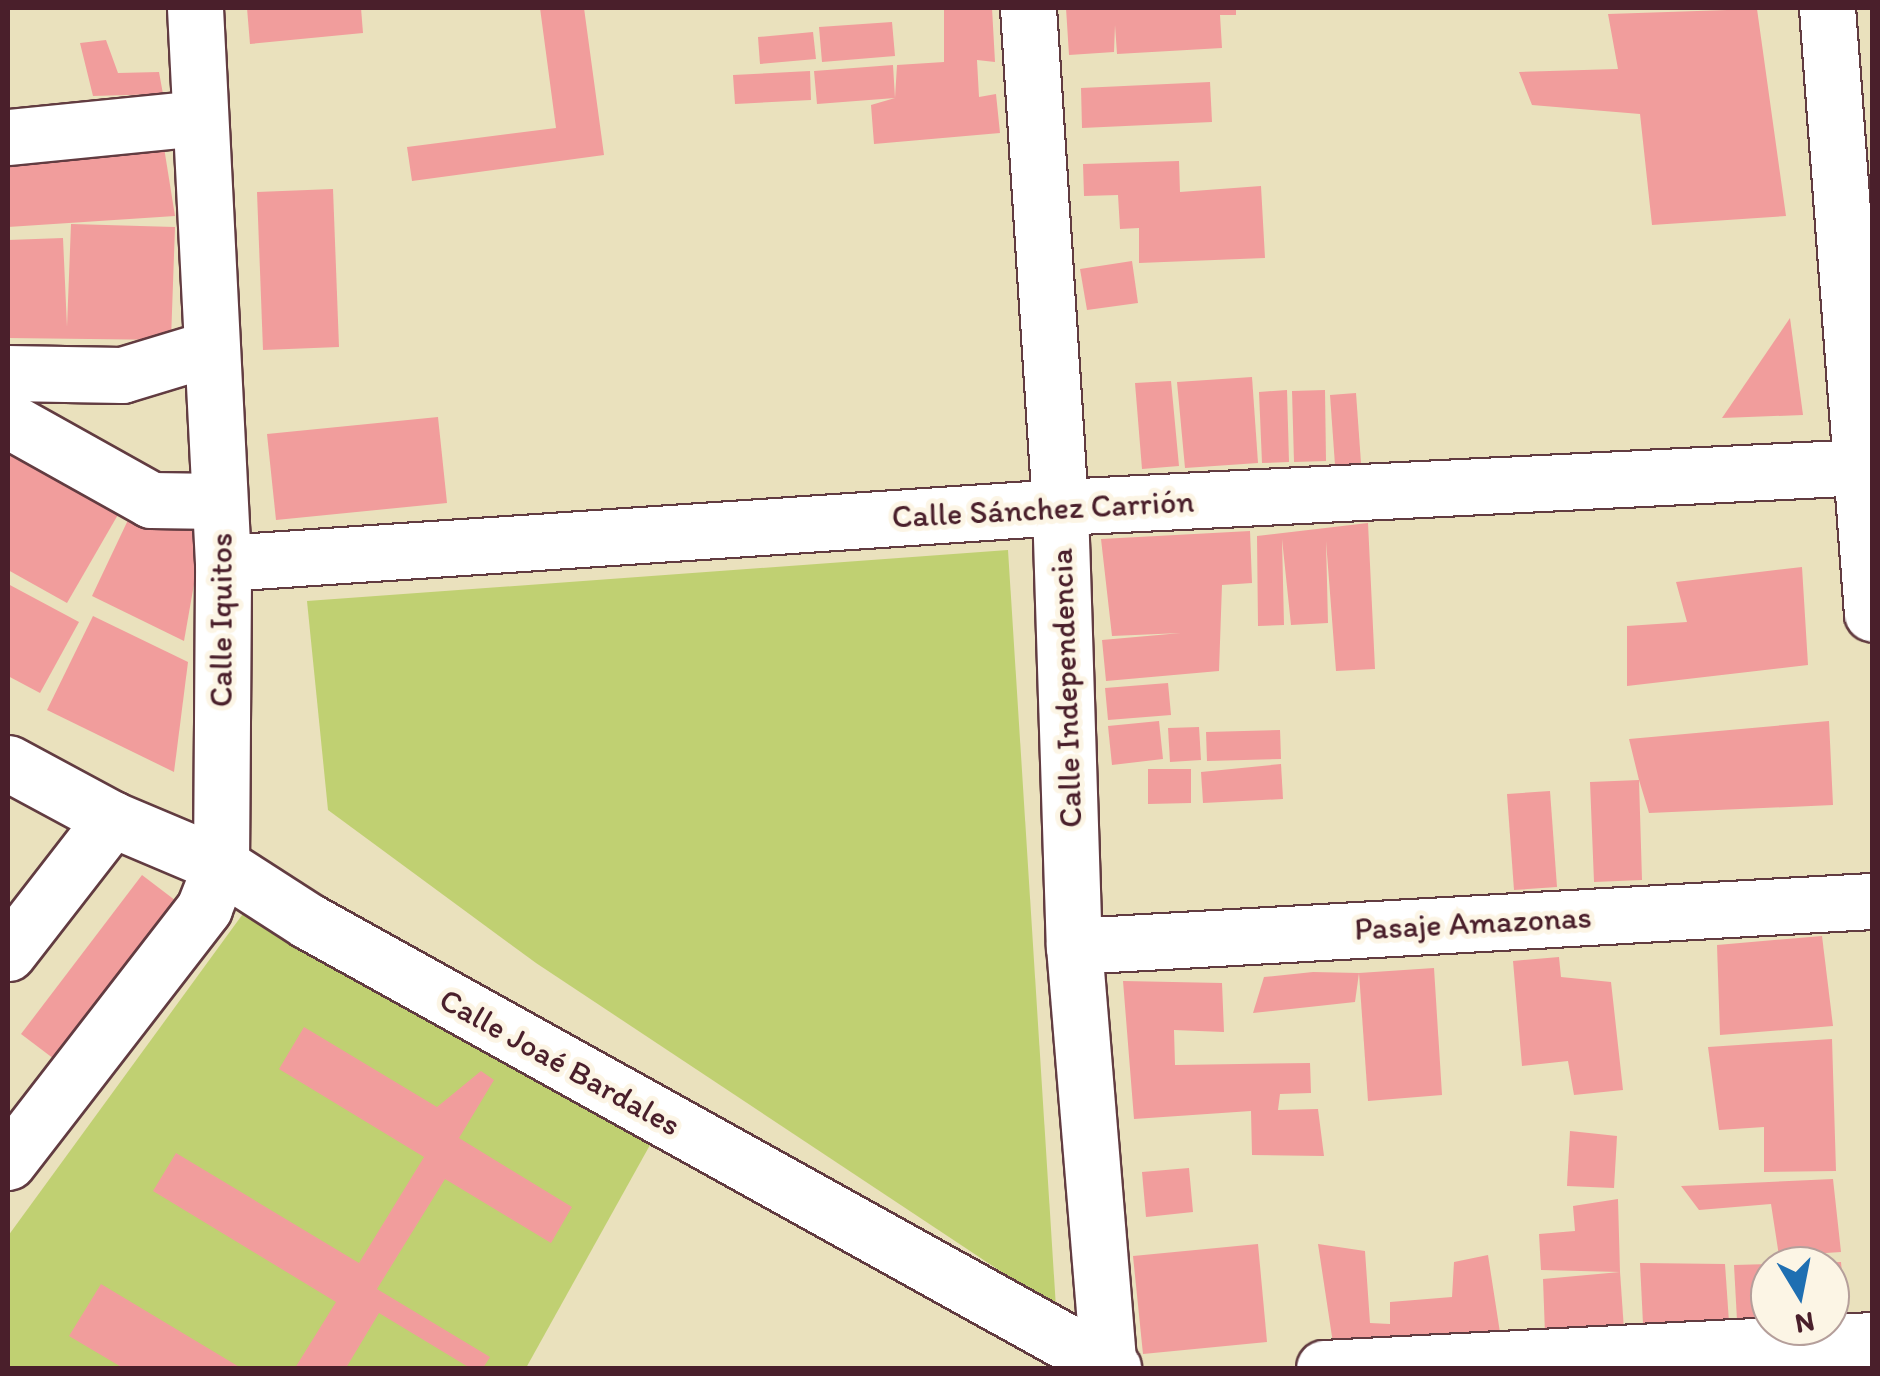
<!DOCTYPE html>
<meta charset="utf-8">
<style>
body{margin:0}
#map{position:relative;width:1880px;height:1376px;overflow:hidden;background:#eae1bd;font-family:Itim,sans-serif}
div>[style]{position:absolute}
.green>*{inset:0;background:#c0d072}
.building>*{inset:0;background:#f19d9c}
.roads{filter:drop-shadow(2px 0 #623c41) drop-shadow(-2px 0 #623c41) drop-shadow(0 2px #623c41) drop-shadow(0 -2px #623c41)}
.minor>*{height:55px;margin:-27.5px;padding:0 27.5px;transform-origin:27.5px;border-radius:27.5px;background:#fff}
span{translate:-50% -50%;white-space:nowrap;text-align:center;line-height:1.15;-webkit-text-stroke:10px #fcf5e5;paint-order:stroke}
.street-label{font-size:32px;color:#4a1f2b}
.frame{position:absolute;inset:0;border:10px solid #4a1f2b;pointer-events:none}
.north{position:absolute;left:1750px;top:1246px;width:100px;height:100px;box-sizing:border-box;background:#fcf5e5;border:2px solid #b59f9b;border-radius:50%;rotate:170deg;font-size:28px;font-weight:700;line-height:40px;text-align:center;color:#4a1f2b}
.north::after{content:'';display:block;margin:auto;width:35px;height:45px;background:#1f6fb2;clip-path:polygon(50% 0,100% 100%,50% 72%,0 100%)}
</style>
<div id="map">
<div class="green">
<div style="clip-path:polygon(1008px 550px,1056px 1308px,536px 963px,328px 810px,307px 601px)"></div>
<div style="clip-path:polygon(245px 911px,650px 1145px,526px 1368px,8px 1368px,8px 1236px)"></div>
</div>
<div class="building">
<div style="clip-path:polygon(247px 8px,361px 8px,363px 33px,250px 44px)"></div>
<div style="clip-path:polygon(540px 8px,584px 8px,604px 155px,412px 181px,407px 147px,556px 128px)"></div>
<div style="clip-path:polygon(944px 8px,992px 8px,995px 62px,977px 60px,979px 97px,996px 94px,1000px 133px,874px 144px,871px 105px,895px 98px,817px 104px,814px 71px,893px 65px,895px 98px,897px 65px,944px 62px)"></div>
<div style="clip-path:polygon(1066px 8px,1236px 8px,1236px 15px,1220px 15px,1222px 48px,1117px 54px,1115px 25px,1114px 52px,1069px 55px)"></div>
<div style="clip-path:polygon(1757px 9px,1786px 216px,1652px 225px,1640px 114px,1532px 105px,1519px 72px,1618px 69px,1608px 14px)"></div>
<div style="clip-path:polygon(892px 22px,895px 56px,822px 62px,819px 27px)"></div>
<div style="clip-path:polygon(813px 32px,816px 59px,760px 64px,758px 37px)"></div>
<div style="clip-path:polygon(106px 40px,118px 73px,159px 72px,163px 94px,93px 96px,80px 43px)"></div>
<div style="clip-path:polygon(810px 71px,811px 100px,735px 104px,733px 75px)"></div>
<div style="clip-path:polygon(1210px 82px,1212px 122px,1082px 128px,1081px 88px)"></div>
<div style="clip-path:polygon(162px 135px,175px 216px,8px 227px,8px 141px)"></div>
<div style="clip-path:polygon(1179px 161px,1180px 192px,1261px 186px,1265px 258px,1139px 263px,1139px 228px,1120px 229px,1118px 195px,1084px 196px,1083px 164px)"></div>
<div style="clip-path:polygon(333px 189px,339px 347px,263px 350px,257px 192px)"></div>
<div style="clip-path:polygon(71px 224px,175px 227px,171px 340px,8px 338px,8px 240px,63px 238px,67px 327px)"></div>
<div style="clip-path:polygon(1132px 261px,1138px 303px,1087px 310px,1080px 269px)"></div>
<div style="clip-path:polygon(1790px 318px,1803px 415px,1722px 418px)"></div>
<div style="clip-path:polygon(1252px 377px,1258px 463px,1185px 468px,1177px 382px)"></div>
<div style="clip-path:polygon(1171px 381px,1179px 466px,1142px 469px,1135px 383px)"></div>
<div style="clip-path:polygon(1287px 390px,1289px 462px,1262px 463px,1259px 392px)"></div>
<div style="clip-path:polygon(1325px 390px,1326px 461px,1294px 462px,1292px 391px)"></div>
<div style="clip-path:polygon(1356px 393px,1361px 463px,1335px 465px,1330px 395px)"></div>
<div style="clip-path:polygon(438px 417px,447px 503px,276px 520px,267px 434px)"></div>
<div style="clip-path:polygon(8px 441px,123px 506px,67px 603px,8px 570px)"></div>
<div style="clip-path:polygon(128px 520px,203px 533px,184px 641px,92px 596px)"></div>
<div style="clip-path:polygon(1368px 523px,1375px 669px,1336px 671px,1326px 541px,1328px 623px,1291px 625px,1282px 539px,1284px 625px,1258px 626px,1257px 536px)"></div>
<div style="clip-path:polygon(1250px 531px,1252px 583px,1222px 585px,1219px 671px,1106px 681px,1102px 640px,1181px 633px,1112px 636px,1101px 539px)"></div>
<div style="clip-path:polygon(1802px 567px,1808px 665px,1627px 686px,1627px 626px,1687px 622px,1676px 582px)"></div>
<div style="clip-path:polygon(8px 584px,79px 622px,40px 693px,8px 676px)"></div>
<div style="clip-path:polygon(93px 616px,188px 662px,174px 772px,47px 710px)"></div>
<div style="clip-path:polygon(1168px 683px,1171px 715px,1108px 720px,1105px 688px)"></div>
<div style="clip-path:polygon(1159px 721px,1163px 759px,1112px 765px,1108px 726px)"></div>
<div style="clip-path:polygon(1829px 721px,1833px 805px,1649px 813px,1639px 780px,1642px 880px,1594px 882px,1590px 782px,1639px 780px,1629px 739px)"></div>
<div style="clip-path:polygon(1199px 727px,1201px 760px,1170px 762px,1168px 728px)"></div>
<div style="clip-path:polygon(1280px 730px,1281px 759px,1207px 761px,1206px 732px)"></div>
<div style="clip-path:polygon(1281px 764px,1283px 799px,1203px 803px,1201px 772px)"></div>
<div style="clip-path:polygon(1148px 769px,1191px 769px,1191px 803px,1148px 804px)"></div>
<div style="clip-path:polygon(1550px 791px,1557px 887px,1514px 890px,1507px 794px)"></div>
<div style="clip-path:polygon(142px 875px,184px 907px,62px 1065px,21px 1034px)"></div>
<div style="clip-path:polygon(1822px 936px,1833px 1026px,1720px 1035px,1717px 945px)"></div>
<div style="clip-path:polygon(1559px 957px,1561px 977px,1611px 982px,1623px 1090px,1574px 1095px,1568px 1061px,1522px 1066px,1513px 961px)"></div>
<div style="clip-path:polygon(1434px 968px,1442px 1095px,1368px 1101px,1359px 973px)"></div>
<div style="clip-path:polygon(1313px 972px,1359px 973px,1355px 1002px,1253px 1013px,1264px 977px)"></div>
<div style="clip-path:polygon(1123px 981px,1222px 983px,1224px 1032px,1174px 1030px,1175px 1065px,1310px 1063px,1311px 1093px,1280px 1094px,1278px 1110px,1318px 1109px,1324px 1156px,1252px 1155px,1251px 1111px,1134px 1119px)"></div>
<div style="clip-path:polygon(304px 1027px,437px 1107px,481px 1071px,494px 1080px,459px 1138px,572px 1207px,551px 1243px,445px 1179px,377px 1289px,490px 1357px,483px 1368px,470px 1368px,379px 1313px,346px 1368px,295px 1368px,336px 1302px,153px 1191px,176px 1153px,359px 1263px,424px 1157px,279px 1069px)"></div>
<div style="clip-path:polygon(1832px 1039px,1836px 1171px,1764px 1172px,1764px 1127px,1719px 1130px,1708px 1047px)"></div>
<div style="clip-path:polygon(1570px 1131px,1617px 1136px,1614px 1188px,1567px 1186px)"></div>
<div style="clip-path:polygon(1189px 1168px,1193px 1212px,1146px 1217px,1142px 1172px)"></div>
<div style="clip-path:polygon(1833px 1179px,1841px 1252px,1779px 1256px,1771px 1204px,1699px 1210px,1681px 1186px)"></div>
<div style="clip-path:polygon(1618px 1199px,1620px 1272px,1541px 1270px,1539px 1234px,1575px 1231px,1573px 1206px)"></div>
<div style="clip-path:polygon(1258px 1244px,1267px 1342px,1143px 1354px,1133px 1256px)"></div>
<div style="clip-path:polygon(1318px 1244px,1365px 1251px,1370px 1323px,1390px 1324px,1390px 1302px,1452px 1297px,1454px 1262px,1488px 1255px,1501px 1339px,1334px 1350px)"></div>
<div style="clip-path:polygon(1841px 1262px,1846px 1318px,1830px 1319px,1830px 1266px,1802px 1263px)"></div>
<div style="clip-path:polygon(1640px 1263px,1725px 1264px,1729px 1322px,1643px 1324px)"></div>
<div style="clip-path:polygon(1770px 1264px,1770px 1320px,1737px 1320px,1734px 1265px)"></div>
<div style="clip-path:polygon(1620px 1272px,1624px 1330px,1545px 1334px,1543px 1279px)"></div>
<div style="clip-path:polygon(101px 1284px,241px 1368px,123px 1368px,69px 1336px)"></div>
</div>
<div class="roads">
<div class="minor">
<div style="left:1028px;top:8px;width:500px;rotate:86.33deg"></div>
<div style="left:1060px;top:507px;width:439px;rotate:88.2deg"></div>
<div style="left:1074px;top:946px;width:423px;rotate:85.3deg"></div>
<div style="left:1827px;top:8px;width:607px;rotate:85.75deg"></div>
<div style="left:8px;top:137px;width:191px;rotate:-5.7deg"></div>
<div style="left:8px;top:373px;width:114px;rotate:1deg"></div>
<div style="left:122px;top:375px;width:93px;rotate:-16.9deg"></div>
<div style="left:8px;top:420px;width:164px;rotate:29.2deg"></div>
<div style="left:151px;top:500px;width:68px;rotate:0.8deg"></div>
<div style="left:223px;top:563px;width:839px;rotate:-3.83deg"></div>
<div style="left:1060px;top:507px;width:805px;rotate:-2.85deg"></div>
<div style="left:8px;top:763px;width:118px;rotate:28.3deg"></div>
<div style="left:112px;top:819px;width:118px;rotate:22.9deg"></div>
<div style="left:221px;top:865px;width:103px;rotate:32.8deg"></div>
<div style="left:308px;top:921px;width:921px;rotate:29.04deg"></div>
<div style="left:1074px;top:946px;width:799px;rotate:-3.23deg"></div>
<div style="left:8px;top:953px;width:170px;rotate:-52.2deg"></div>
<div style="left:8px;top:1162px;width:321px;rotate:-52.3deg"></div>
<div style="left:204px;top:908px;width:46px;rotate:-68.4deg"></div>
<div style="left:221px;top:865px;width:302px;rotate:-89.6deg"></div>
<div style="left:223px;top:563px;width:556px;rotate:-92.89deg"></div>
<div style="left:1324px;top:1368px;width:549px;rotate:-2.92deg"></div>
</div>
</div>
<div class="street-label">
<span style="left:1043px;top:509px;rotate:-3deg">Calle Sánchez Carrión</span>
<span style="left:221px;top:620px;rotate:-90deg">Calle Iquitos</span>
<span style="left:1066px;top:688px;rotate:-92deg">Calle Independencia</span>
<span style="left:1473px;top:923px;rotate:-3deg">Pasaje Amazonas</span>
<span style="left:560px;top:1062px;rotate:29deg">Calle Joaé Bardales</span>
</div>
<div class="frame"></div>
<div class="north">N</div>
</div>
